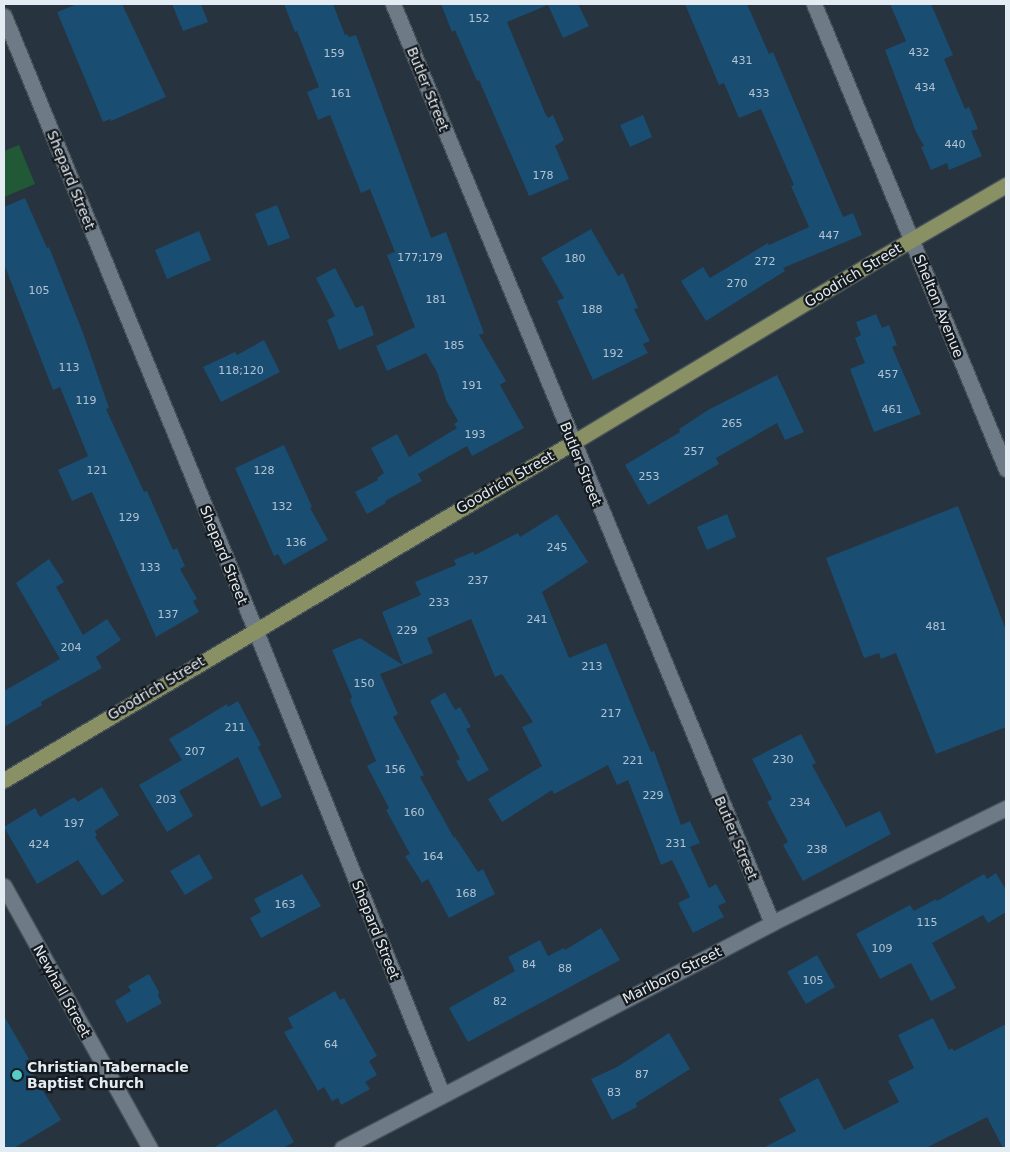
<!DOCTYPE html>
<style>
body{margin:0}
#map{position:relative;width:1010px;height:1152px;overflow:hidden;background:#27333e;font-family:"DejaVu Sans",sans-serif}
div>[style]{position:absolute}
.green>*{inset:0;background:#215937}
.building>*{inset:0;background:#1a4d72}
.roads{filter:drop-shadow(1px 0 #46515a) drop-shadow(-1px 0 #46515a) drop-shadow(0 1px #46515a) drop-shadow(0 -1px #46515a)}
.minor>*{height:15px;margin:-7.5px;padding:0 7.5px;transform-origin:7.5px;border-radius:7.5px;background:#6e7b87}
.major>*{height:15px;margin:-7.5px;padding:0 7.5px;transform-origin:7.5px;border-radius:7.5px;background:#899164}
.dots>*{width:14px;height:14px;translate:-50% -50%;box-sizing:border-box;border:2px solid #151a1f;border-radius:50%}
span{translate:-50% -50%;white-space:nowrap;text-align:center;line-height:1.15;-webkit-text-stroke:4.5px #151a1f;paint-order:stroke}
.number-label{font-size:11px;color:#b2c4d3}
.number-label span{-webkit-text-stroke-width:0}
.street-label{font-size:14px;color:#e4ecf3}
.poi-label{font-size:14px;color:#e4ecf3;font-weight:700}
.left{translate:0 -50%;text-align:left}
.frame{position:absolute;inset:0;border:5px solid #e4ecf3;pointer-events:none}
</style>
<div id="map">
<div class="green">
<div style="clip-path:polygon(19px 145px,35px 184px,4px 197px,4px 151px)"></div>
</div>
<div class="building">
<div style="clip-path:polygon(77px 4px,122px 4px,166px 97px,111px 121px,110px 119px,103px 122px,57px 12px)"></div>
<div style="clip-path:polygon(172px 4px,201px 4px,208px 22px,183px 31px)"></div>
<div style="clip-path:polygon(284px 4px,333px 4px,345px 35px,347px 34px,349px 37px,356px 35px,431px 238px,446px 232px,484px 333px,479px 335px,506px 381px,500px 385px,524px 428px,472px 456px,467px 446px,418px 474px,422px 481px,385px 501px,386px 503px,367px 514px,355px 492px,378px 480px,377px 478px,384px 473px,371px 448px,397px 434px,409px 457px,457px 428px,454px 424px,458px 421px,446px 400px,437px 372px,426px 353px,387px 371px,376px 346px,415px 327px,387px 255px,395px 252px,370px 189px,361px 193px,330px 115px,318px 120px,307px 92px,319px 87px,297px 31px,295px 32px)"></div>
<div style="clip-path:polygon(441px 4px,578px 4px,589px 26px,563px 38px,548px 5px,507px 22px,545px 113px,548px 118px,553px 115px,564px 140px,555px 146px,569px 179px,529px 196px,479px 80px,477px 81px,455px 30px,452px 32px)"></div>
<div style="clip-path:polygon(685px 4px,747px 4px,769px 54px,773px 52px,843px 217px,853px 213px,862px 235px,783px 268px,785px 271px,706px 321px,681px 281px,703px 267px,710px 278px,768px 243px,769px 245px,809px 227px,791px 186px,794px 185px,761px 109px,739px 118px,724px 83px,719px 85px)"></div>
<div style="clip-path:polygon(890px 4px,931px 4px,953px 55px,944px 59px,965px 109px,969px 107px,978px 129px,971px 131px,982px 156px,949px 170px,947px 163px,931px 170px,921px 147px,924px 146px,916px 132px,885px 50px,906px 41px)"></div>
<div style="clip-path:polygon(643px 115px,652px 137px,630px 147px,620px 125px)"></div>
<div style="clip-path:polygon(25px 198px,47px 248px,49px 247px,83px 333px,109px 408px,106px 409px,144px 492px,147px 491px,173px 550px,177px 548px,185px 566px,180px 569px,197px 599px,193px 601px,199px 612px,156px 637px,92px 492px,72px 501px,58px 470px,88px 456px,60px 387px,53px 390px,4px 264px,4px 207px)"></div>
<div style="clip-path:polygon(277px 205px,290px 238px,268px 246px,255px 214px)"></div>
<div style="clip-path:polygon(591px 229px,618px 276px,623px 273px,638px 308px,634px 309px,650px 341px,643px 344px,648px 353px,593px 380px,557px 301px,564px 298px,541px 258px)"></div>
<div style="clip-path:polygon(199px 231px,211px 260px,167px 279px,155px 250px)"></div>
<div style="clip-path:polygon(335px 268px,356px 308px,363px 305px,374px 335px,339px 350px,327px 320px,335px 316px,316px 278px)"></div>
<div style="clip-path:polygon(876px 314px,882px 328px,889px 325px,897px 345px,892px 347px,921px 414px,874px 432px,850px 369px,865px 363px,855px 338px,861px 335px,856px 322px)"></div>
<div style="clip-path:polygon(264px 340px,280px 372px,221px 402px,203px 367px,235px 352px,237px 355px)"></div>
<div style="clip-path:polygon(777px 375px,804px 432px,785px 440px,777px 423px,716px 458px,719px 464px,648px 505px,625px 465px,680px 432px,679px 429px,708px 410px)"></div>
<div style="clip-path:polygon(284px 445px,312px 507px,310px 508px,328px 540px,284px 565px,278px 554px,274px 556px,235px 468px)"></div>
<div style="clip-path:polygon(958px 506px,1006px 630px,1006px 727px,936px 754px,896px 653px,881px 659px,879px 653px,864px 658px,826px 558px)"></div>
<div style="clip-path:polygon(557px 514px,588px 562px,542px 592px,569px 658px,606px 643px,651px 752px,654px 751px,681px 825px,690px 821px,700px 843px,690px 847px,709px 888px,716px 884px,726px 902px,718px 906px,724px 917px,693px 933px,678px 903px,690px 897px,672px 860px,661px 865px,628px 780px,617px 785px,608px 765px,554px 794px,552px 790px,502px 822px,488px 799px,542px 766px,522px 727px,533px 722px,502px 674px,495px 677px,471px 619px,427px 638px,433px 653px,403px 665px,382px 612px,421px 595px,415px 582px,456px 565px,454px 560px,473px 552px,475px 555px,518px 533px,520px 537px)"></div>
<div style="clip-path:polygon(727px 514px,736px 537px,707px 550px,697px 527px)"></div>
<div style="clip-path:polygon(49px 559px,64px 582px,56px 587px,83px 635px,107px 619px,121px 640px,96px 657px,102px 668px,41px 702px,42px 705px,4px 727px,4px 691px,60px 659px,16px 583px)"></div>
<div style="clip-path:polygon(360px 638px,403px 665px,380px 674px,398px 714px,393px 717px,424px 775px,420px 777px,454px 838px,455px 837px,478px 872px,483px 869px,495px 894px,449px 918px,428px 879px,422px 883px,405px 856px,410px 854px,386px 810px,389px 808px,367px 766px,376px 761px,350px 700px,352px 697px,332px 650px)"></div>
<div style="clip-path:polygon(445px 692px,455px 710px,460px 707px,471px 727px,466px 729px,489px 770px,468px 782px,456px 761px,460px 759px,430px 701px)"></div>
<div style="clip-path:polygon(238px 701px,261px 745px,258px 747px,282px 797px,261px 807px,238px 757px,179px 791px,193px 816px,167px 832px,139px 785px,182px 760px,169px 739px,227px 704px,228px 707px)"></div>
<div style="clip-path:polygon(801px 734px,816px 763px,812px 765px,846px 827px,880px 811px,891px 834px,803px 881px,783px 845px,788px 842px,767px 802px,772px 799px,752px 759px)"></div>
<div style="clip-path:polygon(102px 787px,119px 815px,95px 831px,97px 835px,95px 837px,124px 881px,102px 896px,78px 860px,37px 884px,4px 827px,35px 808px,40px 817px,74px 797px,78px 802px)"></div>
<div style="clip-path:polygon(199px 854px,213px 878px,185px 895px,170px 871px)"></div>
<div style="clip-path:polygon(996px 873px,1006px 890px,1006px 912px,988px 923px,983px 915px,932px 943px,956px 988px,931px 1001px,911px 963px,880px 979px,856px 934px,910px 905px,914px 911px,936px 899px,937px 901px,984px 874px,987px 879px)"></div>
<div style="clip-path:polygon(302px 874px,321px 906px,261px 938px,250px 918px,261px 912px,254px 899px)"></div>
<div style="clip-path:polygon(601px 928px,620px 960px,468px 1042px,449px 1008px,515px 971px,508px 957px,540px 940px,548px 956px,564px 948px,565px 950px)"></div>
<div style="clip-path:polygon(817px 955px,835px 987px,806px 1004px,787px 972px)"></div>
<div style="clip-path:polygon(149px 974px,159px 992px,158px 996px,162px 1003px,127px 1023px,115px 1001px,131px 991px,128px 986px)"></div>
<div style="clip-path:polygon(335px 991px,340px 1000px,344px 998px,377px 1056px,369px 1061px,377px 1075px,365px 1082px,370px 1089px,341px 1105px,338px 1098px,332px 1101px,324px 1087px,318px 1091px,284px 1032px,293px 1028px,288px 1018px)"></div>
<div style="clip-path:polygon(4px 1016px,29px 1059px,25px 1061px,61px 1120px,14px 1148px,4px 1148px)"></div>
<div style="clip-path:polygon(933px 1018px,949px 1050px,952px 1048px,954px 1051px,1006px 1024px,1006px 1148px,1003px 1148px,987px 1117px,926px 1148px,763px 1148px,796px 1131px,779px 1099px,818px 1078px,844px 1130px,899px 1102px,888px 1081px,914px 1068px,898px 1035px)"></div>
<div style="clip-path:polygon(669px 1033px,690px 1069px,636px 1103px,637px 1107px,612px 1120px,591px 1079px,617px 1067px)"></div>
<div style="clip-path:polygon(276px 1109px,294px 1142px,283px 1148px,213px 1148px)"></div>
</div>
<div class="roads">
<div class="minor">
<div style="left:393px;top:4px;width:994px;rotate:67.59deg"></div>
<div style="left:814px;top:4px;width:503px;rotate:67.56deg"></div>
<div style="left:4px;top:16px;width:662px;rotate:67.73deg"></div>
<div style="left:255px;top:629px;width:501px;rotate:68.09deg"></div>
<div style="left:4px;top:886px;width:300px;rotate:60.9deg"></div>
<div style="left:342px;top:1148px;width:485px;rotate:-27.6deg"></div>
<div style="left:772px;top:923px;width:261px;rotate:-26.2deg"></div>
</div>
<div class="major">
<div style="left:4px;top:780px;width:660px;rotate:-30.68deg"></div>
<div style="left:572px;top:443px;width:359px;rotate:-31deg"></div>
<div style="left:880px;top:258px;width:146px;rotate:-30.1deg"></div>
</div>
</div>
<div class="dots">
<div style="left:17px;top:1075px;background:#54cdc6"></div>
</div>
<div class="number-label">
<span style="left:479px;top:19px">152</span>
<span style="left:919px;top:53px">432</span>
<span style="left:334px;top:54px">159</span>
<span style="left:742px;top:61px">431</span>
<span style="left:925px;top:88px">434</span>
<span style="left:341px;top:94px">161</span>
<span style="left:759px;top:94px">433</span>
<span style="left:955px;top:145px">440</span>
<span style="left:543px;top:176px">178</span>
<span style="left:829px;top:236px">447</span>
<span style="left:420px;top:258px">177;179</span>
<span style="left:575px;top:259px">180</span>
<span style="left:765px;top:262px">272</span>
<span style="left:737px;top:284px">270</span>
<span style="left:39px;top:291px">105</span>
<span style="left:436px;top:300px">181</span>
<span style="left:592px;top:310px">188</span>
<span style="left:454px;top:346px">185</span>
<span style="left:613px;top:354px">192</span>
<span style="left:69px;top:368px">113</span>
<span style="left:241px;top:371px">118;120</span>
<span style="left:888px;top:375px">457</span>
<span style="left:472px;top:386px">191</span>
<span style="left:86px;top:401px">119</span>
<span style="left:892px;top:410px">461</span>
<span style="left:732px;top:424px">265</span>
<span style="left:475px;top:435px">193</span>
<span style="left:694px;top:452px">257</span>
<span style="left:97px;top:471px">121</span>
<span style="left:264px;top:471px">128</span>
<span style="left:649px;top:477px">253</span>
<span style="left:282px;top:507px">132</span>
<span style="left:129px;top:518px">129</span>
<span style="left:296px;top:543px">136</span>
<span style="left:557px;top:548px">245</span>
<span style="left:150px;top:568px">133</span>
<span style="left:478px;top:581px">237</span>
<span style="left:439px;top:603px">233</span>
<span style="left:168px;top:615px">137</span>
<span style="left:537px;top:620px">241</span>
<span style="left:936px;top:627px">481</span>
<span style="left:407px;top:631px">229</span>
<span style="left:71px;top:648px">204</span>
<span style="left:592px;top:667px">213</span>
<span style="left:364px;top:684px">150</span>
<span style="left:611px;top:714px">217</span>
<span style="left:235px;top:728px">211</span>
<span style="left:195px;top:752px">207</span>
<span style="left:783px;top:760px">230</span>
<span style="left:633px;top:761px">221</span>
<span style="left:395px;top:770px">156</span>
<span style="left:653px;top:796px">229</span>
<span style="left:166px;top:800px">203</span>
<span style="left:800px;top:803px">234</span>
<span style="left:414px;top:813px">160</span>
<span style="left:74px;top:824px">197</span>
<span style="left:676px;top:844px">231</span>
<span style="left:39px;top:845px">424</span>
<span style="left:817px;top:850px">238</span>
<span style="left:433px;top:857px">164</span>
<span style="left:466px;top:894px">168</span>
<span style="left:285px;top:905px">163</span>
<span style="left:927px;top:923px">115</span>
<span style="left:882px;top:949px">109</span>
<span style="left:529px;top:965px">84</span>
<span style="left:565px;top:969px">88</span>
<span style="left:813px;top:981px">105</span>
<span style="left:500px;top:1002px">82</span>
<span style="left:331px;top:1045px">64</span>
<span style="left:642px;top:1075px">87</span>
<span style="left:614px;top:1093px">83</span>
</div>
<div class="street-label">
<span style="left:428px;top:89px;rotate:68deg">Butler Street</span>
<span style="left:71px;top:180px;rotate:68deg">Shepard Street</span>
<span style="left:853px;top:275px;rotate:-31deg">Goodrich Street</span>
<span style="left:939px;top:306px;rotate:68deg">Shelton Avenue</span>
<span style="left:581px;top:464px;rotate:68deg">Butler Street</span>
<span style="left:505px;top:482px;rotate:-30deg">Goodrich Street</span>
<span style="left:224px;top:555px;rotate:68deg">Shepard Street</span>
<span style="left:156px;top:688px;rotate:-31deg">Goodrich Street</span>
<span style="left:736px;top:838px;rotate:67deg">Butler Street</span>
<span style="left:376px;top:930px;rotate:68deg">Shepard Street</span>
<span style="left:672px;top:975px;rotate:-27deg">Marlboro Street</span>
<span style="left:62px;top:991px;rotate:61deg">Newhall Street</span>
</div>
<div class="poi-label">
<span class="left" style="left:27px;top:1075px">Christian Tabernacle<br>Baptist Church</span>
</div>
<div class="frame"></div>
</div>
